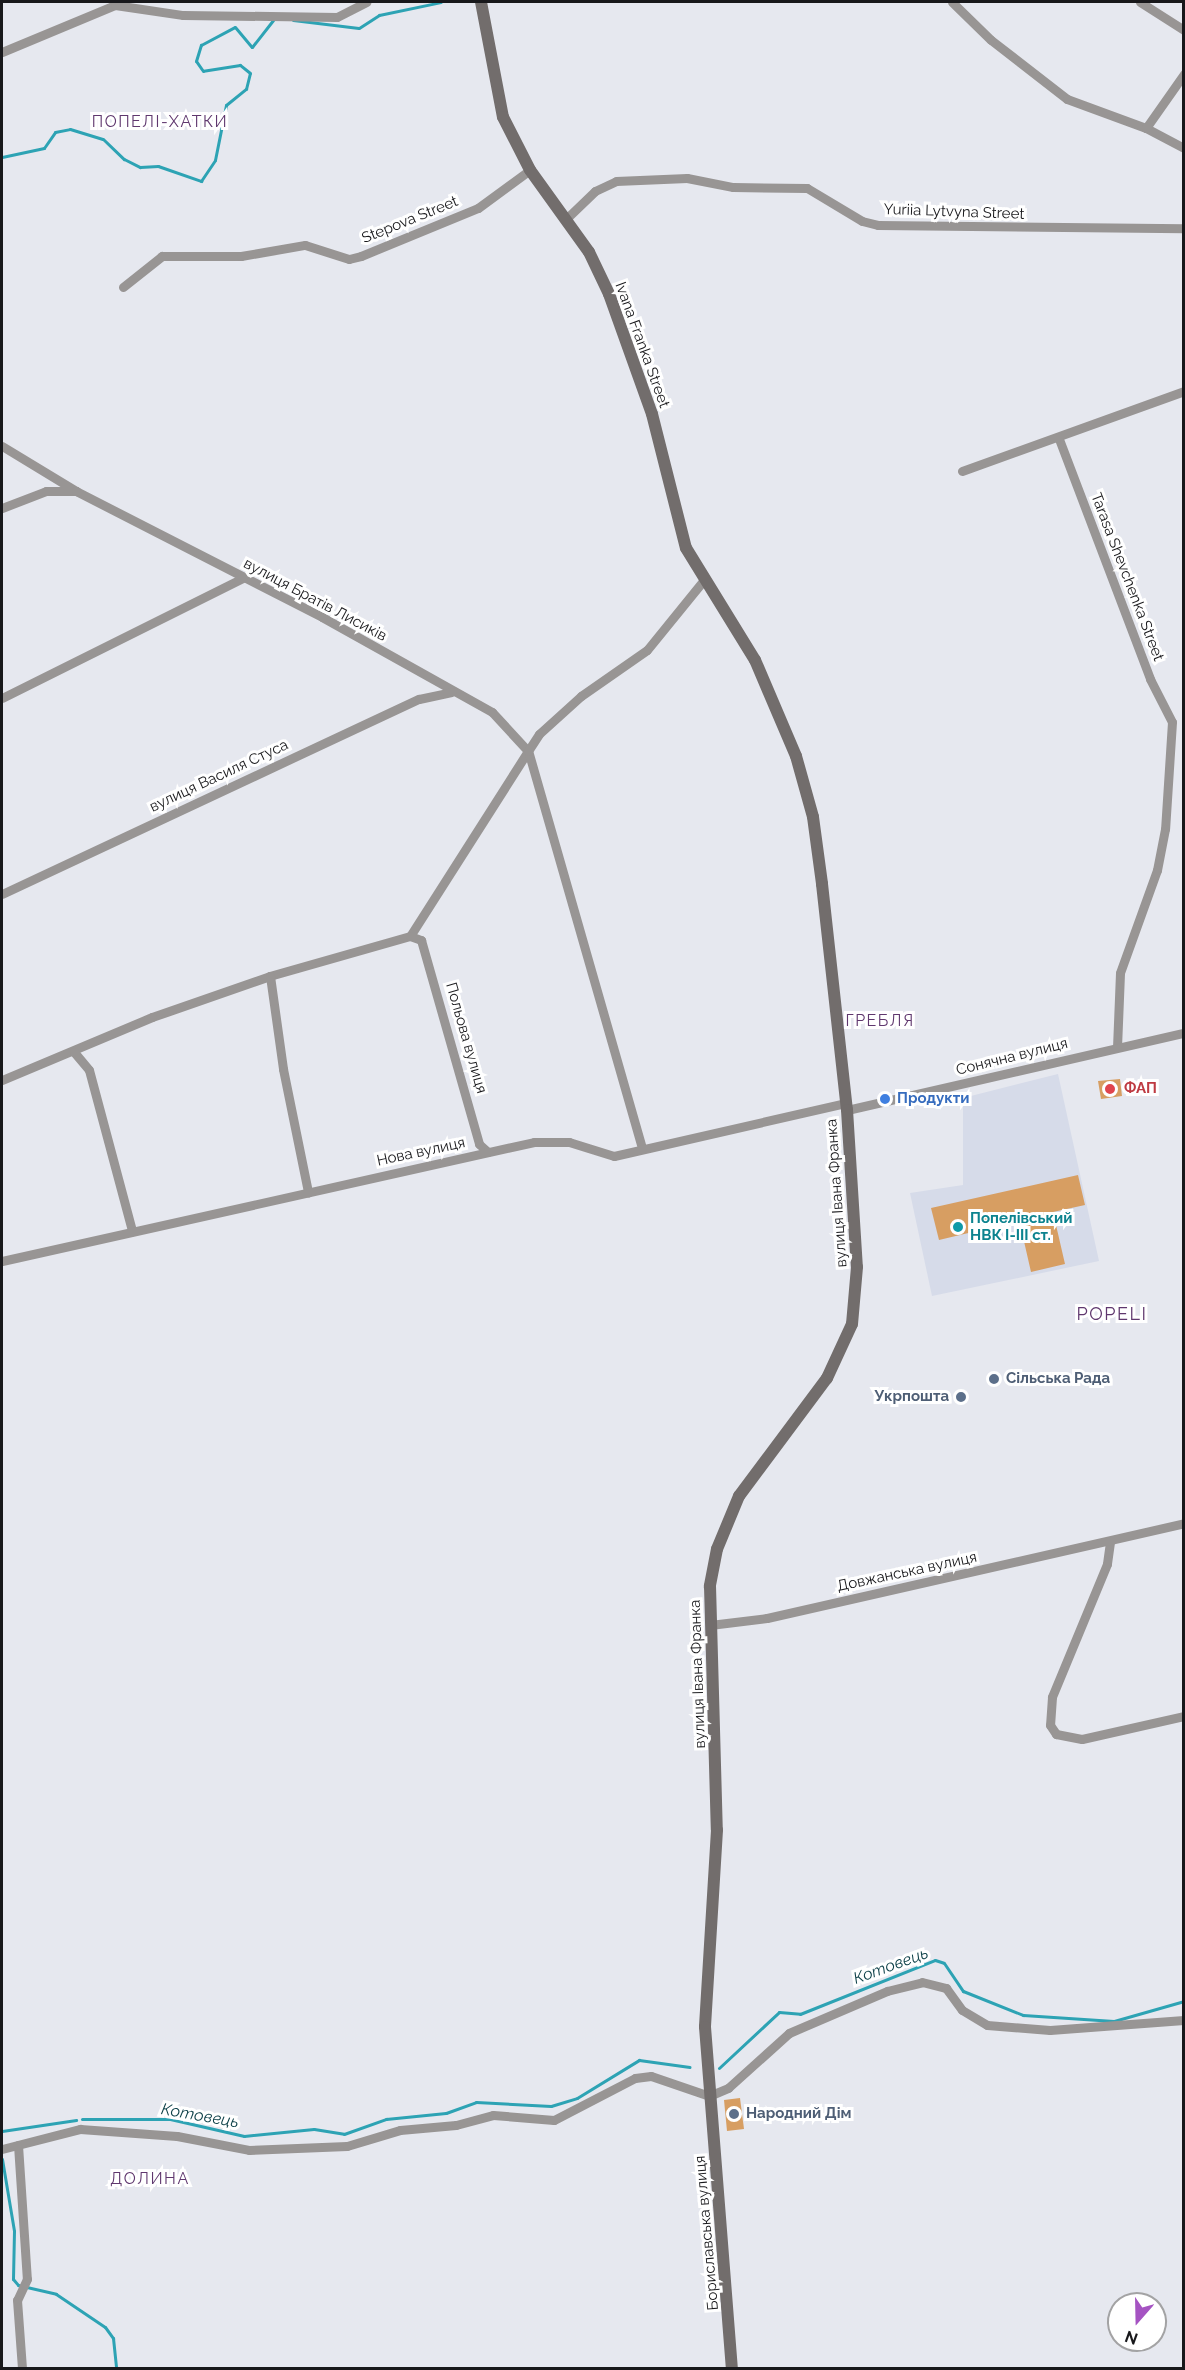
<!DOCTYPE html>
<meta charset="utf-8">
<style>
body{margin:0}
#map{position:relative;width:1185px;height:2370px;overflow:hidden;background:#e6e8ef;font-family:Raleway,sans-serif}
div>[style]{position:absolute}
.built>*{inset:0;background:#d6dbe9}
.stream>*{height:3px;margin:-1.5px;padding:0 1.5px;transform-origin:1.5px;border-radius:1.5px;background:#2da3b4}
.building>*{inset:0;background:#d79e62}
.minor>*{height:9px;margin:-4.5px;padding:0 4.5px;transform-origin:4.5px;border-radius:4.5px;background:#989594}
.secondary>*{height:12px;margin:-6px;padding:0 6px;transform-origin:6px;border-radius:6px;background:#726d6c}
.dots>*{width:16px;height:16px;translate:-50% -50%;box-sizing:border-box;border:3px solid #fff;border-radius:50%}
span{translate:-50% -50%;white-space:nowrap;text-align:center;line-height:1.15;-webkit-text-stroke:6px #fff;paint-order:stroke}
.street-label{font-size:15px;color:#18181b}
.health-label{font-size:15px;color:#be3a42;font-weight:700}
.left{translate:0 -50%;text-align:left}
.shop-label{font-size:15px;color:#366cbe;font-weight:700}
.culture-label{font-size:15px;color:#0d838f;font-weight:700}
.service-label{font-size:15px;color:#4e5e75;font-weight:700}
.right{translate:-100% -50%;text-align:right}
.neighbourhood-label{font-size:16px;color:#5f376e;letter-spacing:1.5px}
.water-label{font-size:16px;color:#0d4048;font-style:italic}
.quarter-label{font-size:18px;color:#5f376e;letter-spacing:1.5px}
.frame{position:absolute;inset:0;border:3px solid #18181b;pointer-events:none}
.north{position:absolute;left:1107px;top:2292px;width:60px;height:60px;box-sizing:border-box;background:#fff;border:2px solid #a3a3a4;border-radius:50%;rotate:200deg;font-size:16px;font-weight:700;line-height:24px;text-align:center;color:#18181b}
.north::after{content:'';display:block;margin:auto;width:21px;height:27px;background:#a553c2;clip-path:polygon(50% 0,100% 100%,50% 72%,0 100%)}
</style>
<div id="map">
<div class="built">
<div style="clip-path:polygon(1058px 1074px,1099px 1261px,932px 1296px,910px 1193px,963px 1185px,963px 1098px)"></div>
</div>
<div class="stream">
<div style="left:293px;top:20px;width:66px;rotate:6.9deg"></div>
<div style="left:359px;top:28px;width:24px;rotate:-33deg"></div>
<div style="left:379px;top:15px;width:63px;rotate:-11.8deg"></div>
<div style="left:2px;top:157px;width:43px;rotate:-12.1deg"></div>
<div style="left:44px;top:148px;width:19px;rotate:-55deg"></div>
<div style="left:55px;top:132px;width:15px;rotate:-11deg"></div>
<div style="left:70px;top:129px;width:34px;rotate:17deg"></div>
<div style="left:103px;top:139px;width:29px;rotate:44deg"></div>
<div style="left:124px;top:159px;width:18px;rotate:27deg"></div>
<div style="left:140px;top:167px;width:18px;rotate:-3deg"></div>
<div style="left:158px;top:166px;width:46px;rotate:19.2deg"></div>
<div style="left:201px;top:181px;width:25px;rotate:-56deg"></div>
<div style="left:215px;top:160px;width:56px;rotate:-78.7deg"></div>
<div style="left:226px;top:105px;width:26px;rotate:-39deg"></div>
<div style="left:246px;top:89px;width:16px;rotate:-76deg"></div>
<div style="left:250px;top:73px;width:13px;rotate:-141deg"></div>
<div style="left:240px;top:65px;width:37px;rotate:171deg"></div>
<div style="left:203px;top:71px;width:12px;rotate:-125deg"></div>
<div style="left:196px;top:61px;width:17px;rotate:-73deg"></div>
<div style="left:201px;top:45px;width:38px;rotate:-28deg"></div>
<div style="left:235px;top:27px;width:26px;rotate:50deg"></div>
<div style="left:252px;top:47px;width:34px;rotate:-52deg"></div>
<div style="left:719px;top:2068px;width:82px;rotate:-43deg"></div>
<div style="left:779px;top:2012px;width:21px;rotate:5deg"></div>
<div style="left:800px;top:2014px;width:145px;rotate:-21.8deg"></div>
<div style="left:935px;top:1960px;width:9px;rotate:18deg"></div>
<div style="left:944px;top:1963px;width:34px;rotate:56deg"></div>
<div style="left:963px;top:1991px;width:65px;rotate:21.8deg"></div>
<div style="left:1023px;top:2015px;width:91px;rotate:3.8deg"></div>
<div style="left:1114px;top:2021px;width:73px;rotate:-15.9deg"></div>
<div style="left:82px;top:2119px;width:88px"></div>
<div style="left:170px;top:2119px;width:76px;rotate:12.9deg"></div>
<div style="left:244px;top:2136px;width:70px;rotate:-5.7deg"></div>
<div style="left:314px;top:2129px;width:30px;rotate:9deg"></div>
<div style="left:344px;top:2134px;width:45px;rotate:-19.7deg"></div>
<div style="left:386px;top:2119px;width:60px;rotate:-5.7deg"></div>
<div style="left:446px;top:2113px;width:32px;rotate:-20deg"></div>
<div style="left:476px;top:2102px;width:75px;rotate:3.1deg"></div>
<div style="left:551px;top:2106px;width:27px;rotate:-17deg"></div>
<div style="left:577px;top:2098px;width:73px;rotate:-31.5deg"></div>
<div style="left:639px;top:2060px;width:51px;rotate:7.8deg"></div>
<div style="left:2px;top:2131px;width:75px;rotate:-8.5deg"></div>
<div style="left:2px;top:2159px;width:73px;rotate:80.5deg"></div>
<div style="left:14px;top:2231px;width:48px;rotate:91.2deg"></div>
<div style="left:13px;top:2279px;width:8px;rotate:50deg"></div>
<div style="left:18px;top:2285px;width:39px;rotate:13deg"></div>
<div style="left:56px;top:2294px;width:59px;rotate:34deg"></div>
<div style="left:105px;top:2327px;width:14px;rotate:54deg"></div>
<div style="left:113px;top:2338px;width:30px;rotate:84deg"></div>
</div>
<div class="building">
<div style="clip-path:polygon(1120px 1079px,1122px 1096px,1101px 1099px,1098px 1081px)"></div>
<div style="clip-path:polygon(1078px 1175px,1085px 1205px,1053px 1212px,1065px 1264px,1031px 1272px,1018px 1215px,980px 1224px,981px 1230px,939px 1240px,931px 1208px)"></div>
<div style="clip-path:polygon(740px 2098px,744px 2129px,727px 2131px,724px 2100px)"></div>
</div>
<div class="minor">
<div style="left:952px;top:2px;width:54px;rotate:44.3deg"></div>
<div style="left:991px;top:40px;width:96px;rotate:37.8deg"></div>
<div style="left:1067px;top:99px;width:84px;rotate:20.2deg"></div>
<div style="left:1146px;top:128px;width:43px;rotate:27.8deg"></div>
<div style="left:1140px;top:2px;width:52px;rotate:32.5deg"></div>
<div style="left:2px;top:52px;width:122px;rotate:-22.6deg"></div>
<div style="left:115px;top:5px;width:69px;rotate:8.4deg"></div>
<div style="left:183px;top:15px;width:154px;rotate:0.7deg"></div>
<div style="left:337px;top:17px;width:33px;rotate:-27deg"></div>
<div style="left:1146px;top:128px;width:66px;rotate:-54.9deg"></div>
<div style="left:567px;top:218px;width:39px;rotate:-44deg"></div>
<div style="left:595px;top:191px;width:23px;rotate:-25deg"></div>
<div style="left:616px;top:181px;width:71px;rotate:-2.4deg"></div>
<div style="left:687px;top:178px;width:47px;rotate:11.1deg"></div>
<div style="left:733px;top:187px;width:74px;rotate:0.8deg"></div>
<div style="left:807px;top:188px;width:64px;rotate:31deg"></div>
<div style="left:862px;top:221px;width:16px;rotate:14deg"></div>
<div style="left:878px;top:225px;width:306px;rotate:0.6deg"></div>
<div style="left:123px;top:287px;width:50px;rotate:-38.5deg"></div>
<div style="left:162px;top:256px;width:79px"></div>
<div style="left:241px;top:256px;width:65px;rotate:-9.8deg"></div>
<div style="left:305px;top:245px;width:46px;rotate:17.7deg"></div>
<div style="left:349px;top:259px;width:12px;rotate:-14deg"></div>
<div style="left:361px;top:256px;width:126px;rotate:-22.3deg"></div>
<div style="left:478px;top:208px;width:64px;rotate:-36.2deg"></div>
<div style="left:1059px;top:439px;width:257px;rotate:69.2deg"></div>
<div style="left:1150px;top:679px;width:48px;rotate:62.9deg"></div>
<div style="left:1172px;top:722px;width:107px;rotate:93.7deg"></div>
<div style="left:1165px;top:829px;width:42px;rotate:101deg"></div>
<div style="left:1157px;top:870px;width:109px;rotate:109.8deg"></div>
<div style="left:1120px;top:973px;width:74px;rotate:92.3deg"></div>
<div style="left:2px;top:446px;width:87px;rotate:31.3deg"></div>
<div style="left:962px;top:471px;width:236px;rotate:-19.8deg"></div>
<div style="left:2px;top:508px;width:47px;rotate:-21.1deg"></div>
<div style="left:46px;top:491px;width:30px"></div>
<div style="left:76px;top:491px;width:276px;rotate:27.1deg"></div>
<div style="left:322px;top:617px;width:195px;rotate:29.2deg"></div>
<div style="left:492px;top:712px;width:53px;rotate:47.3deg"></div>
<div style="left:528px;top:751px;width:219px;rotate:122.5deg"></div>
<div style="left:410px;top:936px;width:146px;rotate:164.1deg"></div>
<div style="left:270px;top:976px;width:125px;rotate:160.8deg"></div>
<div style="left:152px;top:1017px;width:163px;rotate:157.2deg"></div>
<div style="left:2px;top:698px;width:269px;rotate:-26.5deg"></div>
<div style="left:2px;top:894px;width:460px;rotate:-25.1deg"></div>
<div style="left:419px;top:699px;width:33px;rotate:-12deg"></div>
<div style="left:410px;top:936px;width:12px;rotate:20deg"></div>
<div style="left:421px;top:940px;width:212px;rotate:74.1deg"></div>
<div style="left:479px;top:1144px;width:12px;rotate:42deg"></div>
<div style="left:270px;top:976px;width:94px;rotate:82deg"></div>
<div style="left:283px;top:1069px;width:126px;rotate:78.5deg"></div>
<div style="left:74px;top:1052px;width:23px;rotate:50deg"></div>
<div style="left:89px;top:1070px;width:167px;rotate:75deg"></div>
<div style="left:847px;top:1110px;width:346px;rotate:-12.9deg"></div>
<div style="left:642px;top:1148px;width:413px;rotate:-106deg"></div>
<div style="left:528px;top:751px;width:20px;rotate:-57deg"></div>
<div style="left:539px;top:734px;width:57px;rotate:-42.1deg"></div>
<div style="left:581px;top:696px;width:80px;rotate:-34.9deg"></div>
<div style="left:647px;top:650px;width:89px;rotate:-50.9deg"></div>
<div style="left:2px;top:1261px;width:545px;rotate:-12.61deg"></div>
<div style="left:534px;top:1142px;width:35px"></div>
<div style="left:569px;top:1142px;width:47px;rotate:17.3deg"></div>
<div style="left:614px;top:1156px;width:237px;rotate:-12.9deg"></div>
<div style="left:1110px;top:1542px;width:22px;rotate:98deg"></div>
<div style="left:1107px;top:1564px;width:144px;rotate:112.5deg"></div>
<div style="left:1052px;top:1697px;width:28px;rotate:94deg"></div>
<div style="left:1050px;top:1725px;width:11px;rotate:56deg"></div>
<div style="left:1056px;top:1734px;width:26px;rotate:11deg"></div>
<div style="left:1082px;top:1739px;width:105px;rotate:-12.7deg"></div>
<div style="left:710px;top:1625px;width:57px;rotate:-7deg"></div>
<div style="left:767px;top:1618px;width:428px;rotate:-12.8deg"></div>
<div style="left:18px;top:2145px;width:134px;rotate:86.2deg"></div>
<div style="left:27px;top:2279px;width:23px;rotate:115deg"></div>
<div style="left:17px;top:2300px;width:68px;rotate:85.8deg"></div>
<div style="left:2px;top:2149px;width:81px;rotate:-14.4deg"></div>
<div style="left:80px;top:2129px;width:97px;rotate:4.1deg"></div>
<div style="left:177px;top:2136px;width:73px;rotate:11deg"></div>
<div style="left:249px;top:2150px;width:98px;rotate:-2.3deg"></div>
<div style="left:347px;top:2146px;width:55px;rotate:-16.8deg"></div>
<div style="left:400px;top:2130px;width:56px;rotate:-5.1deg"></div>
<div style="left:456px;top:2125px;width:38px;rotate:-15deg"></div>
<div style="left:493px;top:2115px;width:61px;rotate:4.7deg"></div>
<div style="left:554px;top:2120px;width:91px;rotate:-27.4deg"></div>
<div style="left:635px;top:2078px;width:16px;rotate:-7deg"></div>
<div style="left:651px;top:2076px;width:61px;rotate:19deg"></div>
<div style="left:709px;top:2096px;width:21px;rotate:-23deg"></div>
<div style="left:728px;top:2088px;width:82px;rotate:-42deg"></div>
<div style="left:789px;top:2033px;width:107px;rotate:-23.2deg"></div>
<div style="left:887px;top:1991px;width:36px;rotate:-14deg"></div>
<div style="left:922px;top:1982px;width:25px;rotate:14deg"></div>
<div style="left:946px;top:1988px;width:27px;rotate:54deg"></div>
<div style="left:962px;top:2010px;width:29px;rotate:31deg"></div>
<div style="left:987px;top:2025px;width:63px;rotate:4.5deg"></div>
<div style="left:1050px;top:2030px;width:134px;rotate:-4.3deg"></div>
</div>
<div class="secondary">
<div style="left:481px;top:2px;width:117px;rotate:79.2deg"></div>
<div style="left:503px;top:117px;width:59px;rotate:63deg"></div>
<div style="left:530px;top:170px;width:101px;rotate:54.3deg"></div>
<div style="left:589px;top:252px;width:47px;rotate:64.5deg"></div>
<div style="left:609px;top:294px;width:127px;rotate:70.3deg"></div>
<div style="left:652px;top:414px;width:138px;rotate:75.8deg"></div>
<div style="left:686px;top:548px;width:132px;rotate:58.4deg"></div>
<div style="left:755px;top:660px;width:104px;rotate:66.9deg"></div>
<div style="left:796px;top:756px;width:63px;rotate:74.4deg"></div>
<div style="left:813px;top:817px;width:68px;rotate:82.3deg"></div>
<div style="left:822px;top:884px;width:227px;rotate:83.7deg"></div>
<div style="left:847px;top:1110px;width:157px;rotate:86.4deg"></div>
<div style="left:857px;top:1267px;width:57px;rotate:95deg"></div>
<div style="left:852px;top:1324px;width:60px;rotate:114.8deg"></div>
<div style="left:827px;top:1378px;width:147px;rotate:126.7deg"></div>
<div style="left:739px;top:1496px;width:57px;rotate:112.5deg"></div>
<div style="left:717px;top:1549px;width:38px;rotate:101deg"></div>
<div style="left:710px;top:1586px;width:244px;rotate:88.4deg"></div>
<div style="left:717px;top:1830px;width:197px;rotate:93.5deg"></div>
<div style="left:705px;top:2027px;width:342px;rotate:85.5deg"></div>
</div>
<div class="dots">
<div style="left:1110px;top:1089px;background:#e0444e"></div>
<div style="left:885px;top:1099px;background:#3f7fe0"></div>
<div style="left:958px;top:1227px;background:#0f9aa8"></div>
<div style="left:994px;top:1379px;background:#5c6f8a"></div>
<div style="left:961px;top:1397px;background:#5c6f8a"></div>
<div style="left:734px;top:2114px;background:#5c6f8a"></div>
</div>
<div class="street-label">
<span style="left:954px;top:212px;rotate:2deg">Yuriia Lytvyna Street</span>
<span style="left:410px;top:220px;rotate:-22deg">Stepova Street</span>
<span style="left:642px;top:345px;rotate:70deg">Ivana Franka Street</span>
<span style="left:1127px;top:577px;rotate:69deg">Tarasa Shevchenka Street</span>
<span style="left:315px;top:600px;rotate:28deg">вулиця Братів Лисиків</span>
<span style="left:219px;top:776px;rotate:-25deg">вулиця Василя Стуса</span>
<span style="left:466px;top:1038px;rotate:74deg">Польова вулиця</span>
<span style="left:1012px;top:1057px;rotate:-14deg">Сонячна вулиця</span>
<span style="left:421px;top:1152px;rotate:-12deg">Нова вулиця</span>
<span style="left:837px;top:1193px;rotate:-94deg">вулиця Івана Франка</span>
<span style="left:907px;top:1572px;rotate:-12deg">Довжанська вулиця</span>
<span style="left:698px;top:1674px;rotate:-92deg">вулиця Івана Франка</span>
<span style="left:707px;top:2233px;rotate:-95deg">Бориславська вулиця</span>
</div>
<div class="health-label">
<span class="left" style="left:1124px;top:1089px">ФАП</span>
</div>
<div class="shop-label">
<span class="left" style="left:897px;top:1099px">Продукти</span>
</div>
<div class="culture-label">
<span class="left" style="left:970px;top:1227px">Попелівський<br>НВК І-ІІІ ст.</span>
</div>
<div class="service-label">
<span class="left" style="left:1006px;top:1379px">Сільська Рада</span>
<span class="right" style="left:949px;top:1397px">Укрпошта</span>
<span class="left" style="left:746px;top:2114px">Народний Дім</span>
</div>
<div class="neighbourhood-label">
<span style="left:160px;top:122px">ПОПЕЛІ-ХАТКИ</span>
<span style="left:880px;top:1021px">ГРЕБЛЯ</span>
<span style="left:150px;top:2179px">ДОЛИНА</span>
</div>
<div class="water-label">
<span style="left:891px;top:1966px;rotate:-20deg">Котовець</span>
<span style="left:200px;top:2116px;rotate:10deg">Котовець</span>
</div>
<div class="quarter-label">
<span style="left:1112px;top:1314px">POPELI</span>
</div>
<div class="frame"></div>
<div class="north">N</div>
</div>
